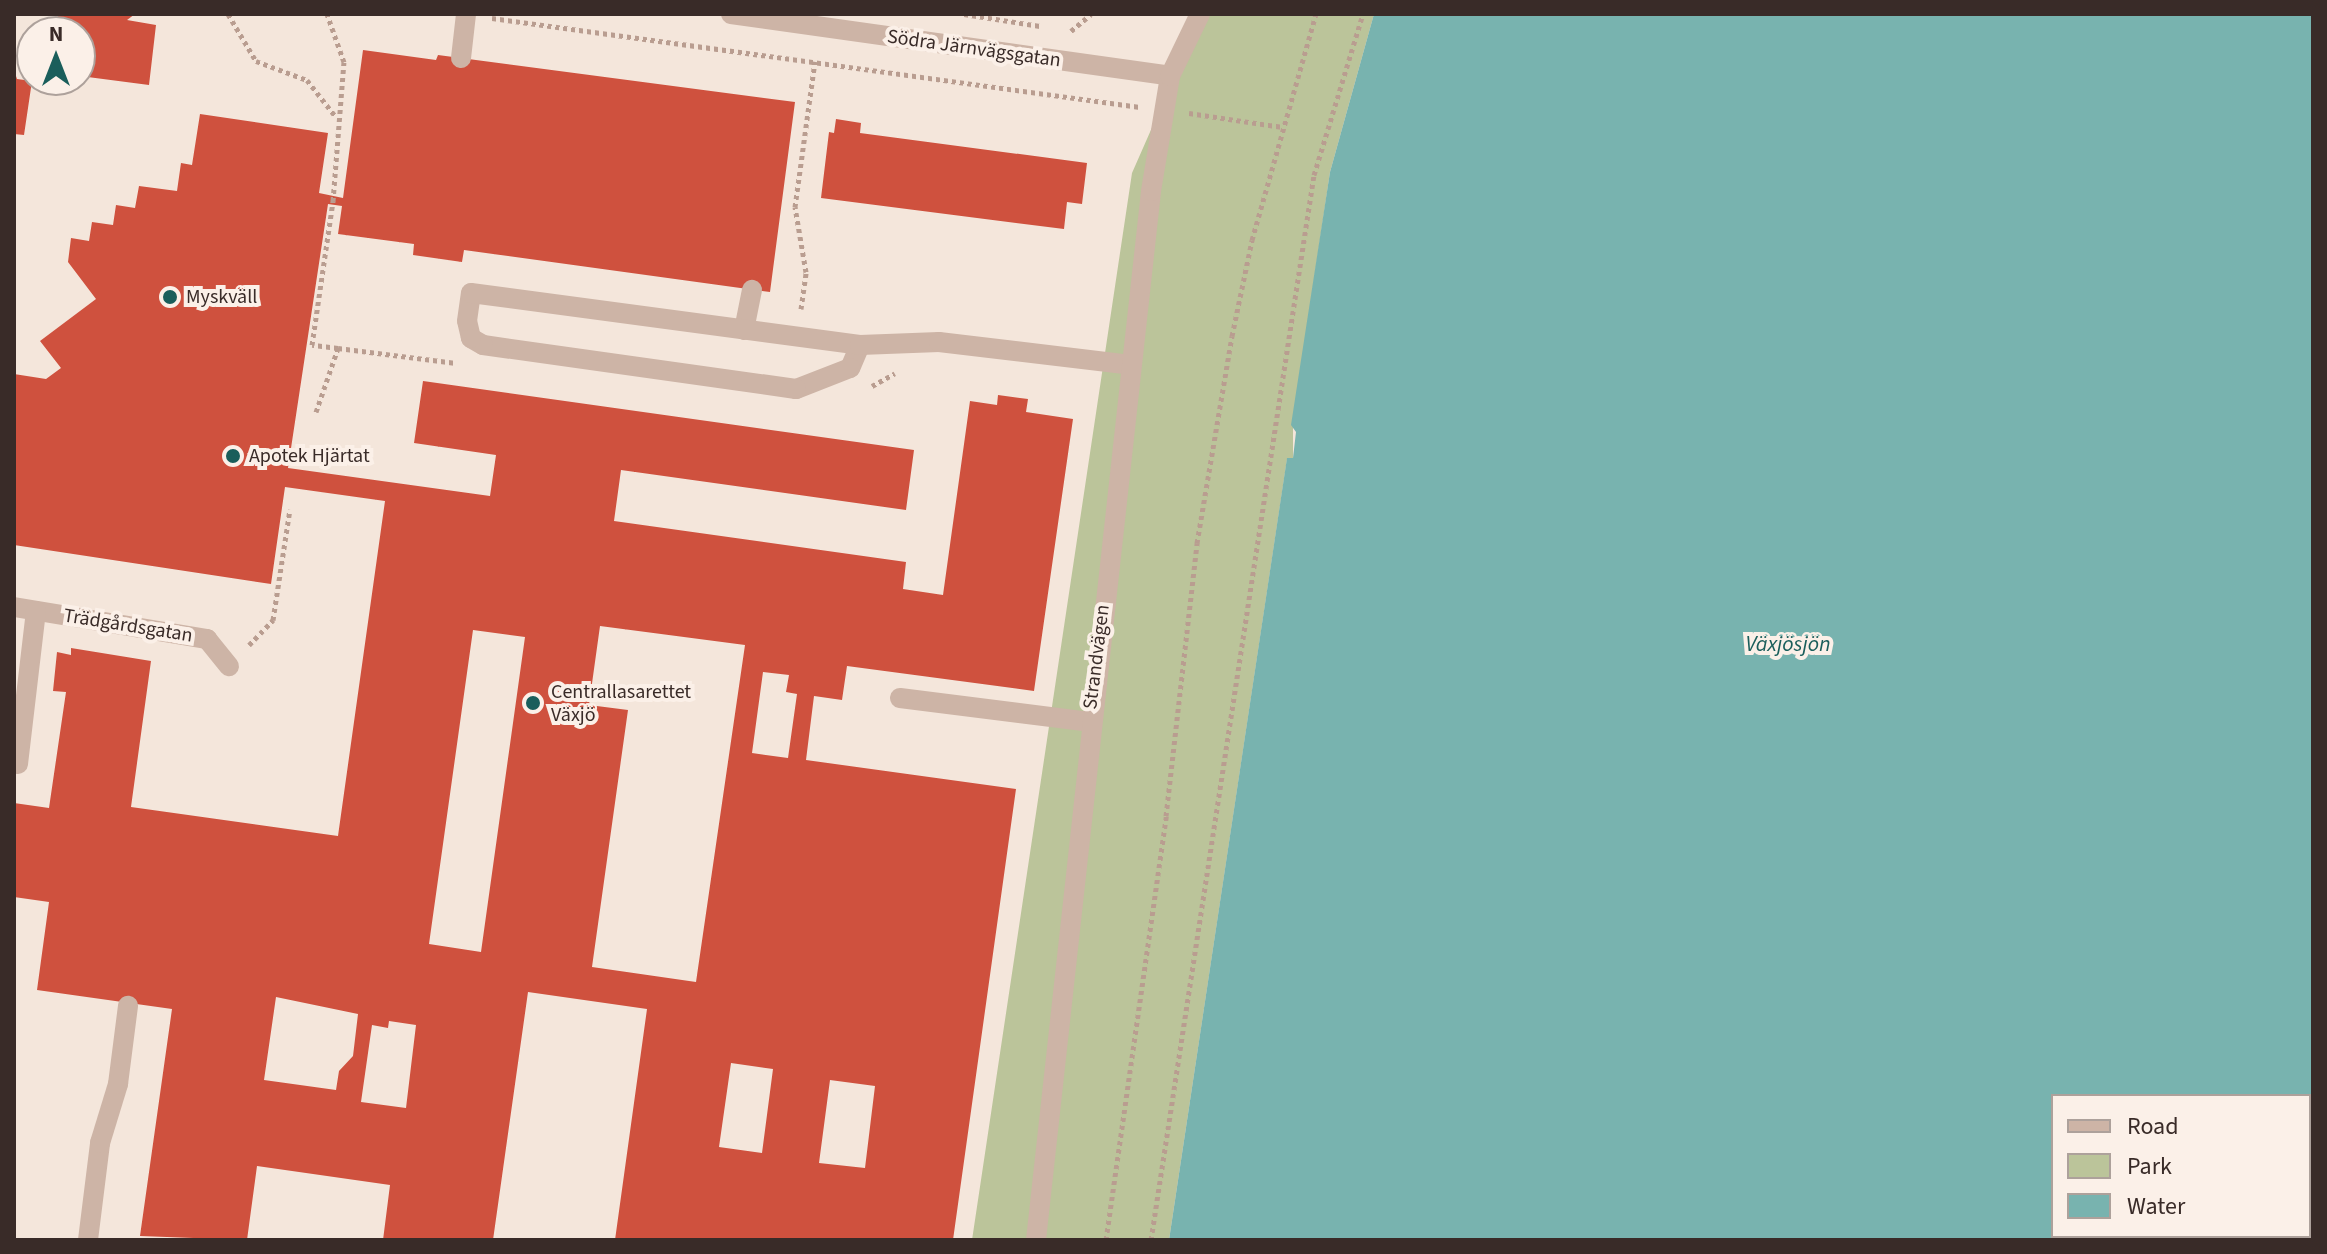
<!DOCTYPE html>
<meta charset="utf-8">
<style>
body{margin:0}
#map{position:relative;width:2327px;height:1254px;overflow:hidden;background:#f4e6db;font-family:"Source Sans 3",sans-serif}
div>[style]{position:absolute}
.green>*{inset:0;background:#bbc49a}
.water>*{inset:0;background:#78b3af}
.building>*{inset:0;background:#cf513e}
.path>*{height:5px;margin-top:-2.5px;transform-origin:0;background:repeating-linear-gradient(90deg,#b99d90 0 4px,transparent 0 8px)}
.minor>*{height:20px;margin:-10px;padding:0 10px;transform-origin:10px;border-radius:10px;background:#cdb4a6}
.dots>*{width:22px;height:22px;translate:-50% -50%;box-sizing:border-box;border:4px solid #fbf0e8;border-radius:50%}
span{translate:-50% -50%;white-space:nowrap;text-align:center;line-height:1.15;-webkit-text-stroke:8px #fbf0e8;paint-order:stroke}
.street-label{font-size:20px;color:#392b28}
.poi-label{font-size:20px;color:#392b28}
.left{translate:0 -50%;text-align:left}
.water-label{font-size:22px;color:#1a5e5b;font-style:italic}
.frame{position:absolute;inset:0;border:16px solid #392b28;pointer-events:none}
.legend{position:absolute;left:2051px;top:1094px;width:260px;height:144px;box-sizing:border-box;background:#fbf0e8;border:2px solid #ada19b;margin:0;padding:10px 14px;list-style:none;font-size:24px;color:#392b28}
.legend li{display:flex;align-items:center;gap:16px;height:40px}
.legend b{width:40px;border:2px solid #ada19b}
.north{position:absolute;left:16px;top:16px;width:80px;height:80px;box-sizing:border-box;background:#fbf0e8;border:2px solid #ada19b;border-radius:50%;rotate:0deg;font-size:22px;font-weight:700;line-height:32px;text-align:center;color:#392b28}
.north::after{content:'';display:block;margin:auto;width:28px;height:36px;background:#1a5e5b;clip-path:polygon(50% 0,100% 100%,50% 72%,0 100%)}
</style>
<div id="map">
<div class="green">
<div style="clip-path:polygon(1202px 14px,1374px 14px,1330px 172px,1293px 422px,1293px 458px,1287px 459px,1169px 1240px,972px 1240px,1132px 173px)"></div>
</div>
<div class="water">
<div style="clip-path:polygon(evenodd,1374px 14px,2313px 14px,2313px 1240px,1169px 1240px,1287px 458px,1293px 458px,1296px 432px,1291px 425px,1330px 172px,1374px 14px,2053px 1096px,2309px 1096px,2309px 1236px,2053px 1236px,2053px 1096px)"></div>
</div>
<div class="building">
<div style="clip-path:polygon(58px 14px,135px 14px,127px 20px,156px 25px,149px 85px,80px 76px,80px 32px,55px 32px)"></div>
<div style="clip-path:polygon(evenodd,363px 50px,436px 60px,438px 55px,795px 102px,770px 292px,464px 250px,462px 262px,413px 255px,414px 244px,338px 234px,342px 206px,328px 204px,288px 468px,490px 496px,496px 455px,414px 443px,423px 381px,914px 450px,906px 510px,621px 470px,614px 521px,906px 562px,903px 589px,943px 595px,970px 401px,997px 405px,998px 395px,1028px 399px,1026px 412px,1073px 419px,1034px 691px,847px 666px,842px 700px,814px 696px,806px 760px,1016px 789px,953px 1240px,615px 1240px,647px 1009px,528px 992px,493px 1240px,383px 1240px,390px 1185px,257px 1166px,247px 1240px,140px 1236px,172px 1009px,37px 990px,49px 902px,14px 897px,14px 803px,49px 808px,66px 692px,53px 691px,57px 652px,71px 655px,71px 648px,151px 661px,131px 807px,338px 836px,385px 501px,285px 487px,271px 584px,14px 545px,14px 374px,46px 379px,61px 368px,40px 341px,96px 299px,68px 262px,71px 238px,89px 241px,92px 222px,113px 225px,116px 205px,135px 208px,139px 186px,177px 191px,181px 163px,192px 165px,200px 114px,328px 133px,319px 193px,343px 198px,363px 50px,600px 626px,745px 645px,696px 982px,592px 967px,628px 710px,589px 705px,600px 626px,363px 50px,473px 630px,525px 637px,481px 952px,429px 944px,473px 630px,363px 50px,763px 672px,789px 675px,786px 692px,797px 694px,788px 758px,752px 753px,763px 672px,363px 50px,276px 997px,358px 1014px,353px 1056px,339px 1071px,336px 1090px,264px 1080px,276px 997px,363px 50px,389px 1021px,416px 1025px,406px 1108px,361px 1102px,372px 1025px,388px 1028px,389px 1021px,363px 50px,731px 1063px,773px 1069px,762px 1153px,719px 1147px,731px 1063px,363px 50px,830px 1080px,875px 1086px,865px 1168px,819px 1163px,830px 1080px)"></div>
<div style="clip-path:polygon(14px 70px,17px 79px,32px 81px,24px 135px,14px 134px)"></div>
<div style="clip-path:polygon(836px 119px,861px 123px,860px 133px,1087px 163px,1082px 204px,1067px 202px,1064px 229px,821px 198px,829px 132px,834px 133px)"></div>
</div>
<div class="path">
<div style="left:228px;top:14px;width:55px;rotate:59.2deg"></div>
<div style="left:256px;top:61px;width:54px;rotate:20.4deg"></div>
<div style="left:307px;top:80px;width:47px;rotate:51.9deg"></div>
<div style="left:964px;top:14px;width:77px;rotate:9deg"></div>
<div style="left:492px;top:18px;width:654px;rotate:7.82deg"></div>
<div style="left:1071px;top:31px;width:26px;rotate:-40deg"></div>
<div style="left:1189px;top:113px;width:95px;rotate:8.5deg"></div>
<div style="left:801px;top:309px;width:37px;rotate:-82deg"></div>
<div style="left:806px;top:272px;width:66px;rotate:-99.6deg"></div>
<div style="left:795px;top:207px;width:147px;rotate:-82.2deg"></div>
<div style="left:338px;top:348px;width:119px;rotate:7.2deg"></div>
<div style="left:872px;top:386px;width:26px;rotate:-29deg"></div>
<div style="left:316px;top:412px;width:68px;rotate:-71deg"></div>
<div style="left:338px;top:348px;width:26px;rotate:-173deg"></div>
<div style="left:312px;top:345px;width:146px;rotate:-81.7deg"></div>
<div style="left:333px;top:201px;width:139px;rotate:-85.5deg"></div>
<div style="left:344px;top:62px;width:51px;rotate:-109.5deg"></div>
<div style="left:249px;top:645px;width:35px;rotate:-46deg"></div>
<div style="left:273px;top:620px;width:112px;rotate:-81.3deg"></div>
<div style="left:1106px;top:1240px;width:428px;rotate:-81.9deg"></div>
<div style="left:1166px;top:816px;width:275px;rotate:-83.5deg"></div>
<div style="left:1197px;top:543px;width:210px;rotate:-80.4deg"></div>
<div style="left:1232px;top:336px;width:98px;rotate:-78.2deg"></div>
<div style="left:1252px;top:240px;width:235px;rotate:-74.2deg"></div>
<div style="left:1151px;top:1240px;width:1077px;rotate:-81.3deg"></div>
<div style="left:1314px;top:175px;width:168px;rotate:-73.1deg"></div>
</div>
<div class="minor">
<div style="left:731px;top:14px;width:443px;rotate:8deg"></div>
<div style="left:461px;top:58px;width:44px;rotate:-83.5deg"></div>
<div style="left:744px;top:330px;width:41px;rotate:-78.7deg"></div>
<div style="left:860px;top:345px;width:25px;rotate:113deg"></div>
<div style="left:850px;top:368px;width:58px;rotate:158.7deg"></div>
<div style="left:796px;top:389px;width:316px;rotate:-172deg"></div>
<div style="left:483px;top:345px;width:14px;rotate:-150deg"></div>
<div style="left:471px;top:338px;width:17px;rotate:-103deg"></div>
<div style="left:467px;top:321px;width:28px;rotate:-82deg"></div>
<div style="left:471px;top:293px;width:392px;rotate:7.6deg"></div>
<div style="left:860px;top:345px;width:79px;rotate:-2.2deg"></div>
<div style="left:939px;top:342px;width:193px;rotate:6.8deg"></div>
<div style="left:14px;top:607px;width:196px;rotate:9.4deg"></div>
<div style="left:207px;top:639px;width:35px;rotate:51deg"></div>
<div style="left:900px;top:698px;width:191px;rotate:7.2deg"></div>
<div style="left:18px;top:764px;width:154px;rotate:-83.3deg"></div>
<div style="left:88px;top:1240px;width:98px;rotate:-82.9deg"></div>
<div style="left:100px;top:1143px;width:62px;rotate:-73deg"></div>
<div style="left:118px;top:1084px;width:79px;rotate:-82.7deg"></div>
<div style="left:1036px;top:1240px;width:1055px;rotate:-83.74deg"></div>
<div style="left:1151px;top:191px;width:117px;rotate:-80.6deg"></div>
<div style="left:1170px;top:76px;width:69px;rotate:-64.2deg"></div>
</div>
<div class="dots">
<div style="left:170px;top:297px;background:#1a5e5b"></div>
<div style="left:233px;top:456px;background:#1a5e5b"></div>
<div style="left:533px;top:703px;background:#1a5e5b"></div>
</div>
<div class="street-label">
<span style="left:974px;top:49px;rotate:8deg">Södra Järnvägsgatan</span>
<span style="left:128px;top:626px;rotate:9deg">Trädgårdsgatan</span>
<span style="left:1097px;top:657px;rotate:-83deg">Strandvägen</span>
</div>
<div class="poi-label">
<span class="left" style="left:186px;top:297px">Myskväll</span>
<span class="left" style="left:249px;top:456px">Apotek Hjärtat</span>
<span class="left" style="left:551px;top:704px">Centrallasarettet<br>Växjö</span>
</div>
<div class="water-label">
<span style="left:1788px;top:645px">Växjösjön</span>
</div>
<div class="frame"></div>
<ul class="legend">
<li><b style="height:10px;background:#cdb4a6"></b>Road</li>
<li><b style="height:22px;background:#bbc49a"></b>Park</li>
<li><b style="height:22px;background:#78b3af"></b>Water</li>
</ul>
<div class="north">N</div>
</div>
